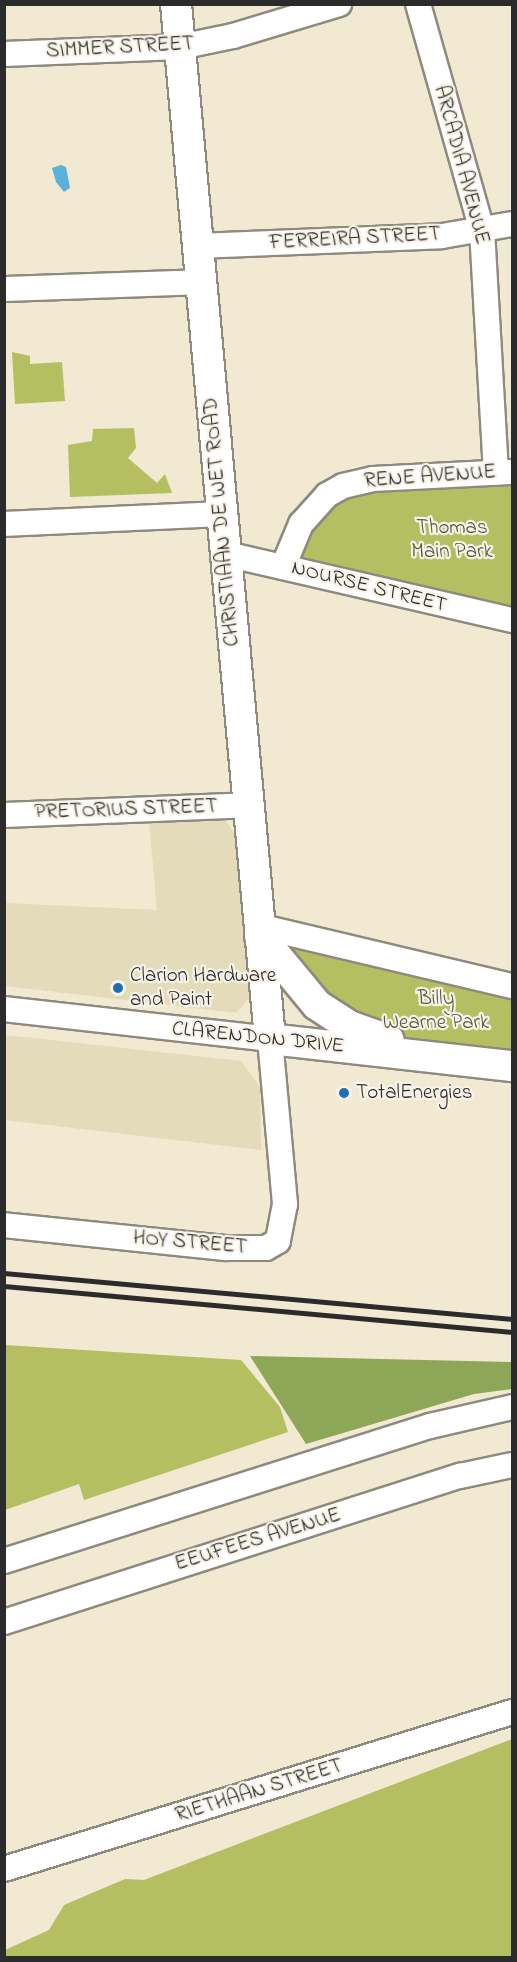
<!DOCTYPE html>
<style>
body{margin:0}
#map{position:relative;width:517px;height:1962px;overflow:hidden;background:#f1e9d2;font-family:"Indie Flower",sans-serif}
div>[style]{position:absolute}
.built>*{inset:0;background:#e4dbba}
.green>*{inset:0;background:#b3bf61}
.forest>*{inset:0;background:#8ea657}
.water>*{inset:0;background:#5db0d9}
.roads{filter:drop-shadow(2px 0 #8e8a7e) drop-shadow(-2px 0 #8e8a7e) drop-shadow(0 2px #8e8a7e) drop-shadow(0 -2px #8e8a7e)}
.minor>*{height:24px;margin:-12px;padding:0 12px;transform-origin:12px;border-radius:12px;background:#fff}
.major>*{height:30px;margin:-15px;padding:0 15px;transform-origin:15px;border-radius:15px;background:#fff}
.rail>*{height:4.5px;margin:-2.25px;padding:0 2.25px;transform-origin:2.25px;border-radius:2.25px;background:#2b2b2b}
.dots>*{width:16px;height:16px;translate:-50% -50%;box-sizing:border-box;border:3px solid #f7f3e8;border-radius:50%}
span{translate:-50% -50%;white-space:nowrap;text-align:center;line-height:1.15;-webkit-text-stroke:4.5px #f7f3e8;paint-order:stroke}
.street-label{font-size:21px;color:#2b2b2b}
.park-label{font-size:21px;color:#54573b}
.poi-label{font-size:21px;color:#2b2b2b}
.left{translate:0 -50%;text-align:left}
.frame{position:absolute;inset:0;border:6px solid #2b2b2b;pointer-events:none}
</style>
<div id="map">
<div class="built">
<div style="clip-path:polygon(226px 821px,237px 838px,255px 992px,236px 1013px,5px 986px,5px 903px,157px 910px,149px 822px)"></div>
<div style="clip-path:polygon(5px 1035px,241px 1061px,260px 1087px,261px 1150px,5px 1120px)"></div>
</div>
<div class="green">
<div style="clip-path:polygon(12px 352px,30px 356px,30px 364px,62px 362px,65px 401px,15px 404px)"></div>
<div style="clip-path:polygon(134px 428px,136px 448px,128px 458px,157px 483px,165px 474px,172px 493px,70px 497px,68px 445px,92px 441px,93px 429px)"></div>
<div style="clip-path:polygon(512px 478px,512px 614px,311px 568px,302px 556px,301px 537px,341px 494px)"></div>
<div style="clip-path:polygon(270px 941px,512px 992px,512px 1057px,412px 1042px,351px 1021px)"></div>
<div style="clip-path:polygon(5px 1345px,241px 1360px,280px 1407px,288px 1432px,84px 1500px,79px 1484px,5px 1510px)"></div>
<div style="clip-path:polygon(512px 1739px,512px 1957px,5px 1957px,5px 1950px,49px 1930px,64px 1905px,125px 1879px,144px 1880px)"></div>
</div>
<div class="forest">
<div style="clip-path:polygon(250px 1356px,512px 1362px,512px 1389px,474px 1394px,306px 1444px)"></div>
</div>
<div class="water">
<div style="clip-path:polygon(61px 165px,66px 167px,70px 188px,64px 192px,56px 182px,52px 168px)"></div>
</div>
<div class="roads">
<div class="minor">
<div style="left:418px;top:4px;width:235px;rotate:74.2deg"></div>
<div style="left:482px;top:230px;width:243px;rotate:86.7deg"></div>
<div style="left:4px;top:54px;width:176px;rotate:-2.3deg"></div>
<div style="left:180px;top:47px;width:54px;rotate:-11.7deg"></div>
<div style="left:233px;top:36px;width:111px;rotate:-16.8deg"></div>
<div style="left:197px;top:246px;width:245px;rotate:-2.3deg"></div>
<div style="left:442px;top:236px;width:71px;rotate:-9.7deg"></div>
<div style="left:4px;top:289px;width:196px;rotate:-2deg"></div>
<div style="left:4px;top:524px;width:217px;rotate:-2.6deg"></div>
<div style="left:226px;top:554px;width:294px;rotate:13deg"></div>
<div style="left:283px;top:567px;width:47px;rotate:-67.3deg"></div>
<div style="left:301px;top:524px;width:39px;rotate:-48deg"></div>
<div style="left:327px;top:495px;width:18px;rotate:-29deg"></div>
<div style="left:343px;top:486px;width:31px;rotate:-13deg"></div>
<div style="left:373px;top:479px;width:137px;rotate:-2.9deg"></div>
<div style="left:4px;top:815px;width:244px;rotate:-2.3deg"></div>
<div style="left:258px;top:926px;width:261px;rotate:13.3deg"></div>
<div style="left:4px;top:1009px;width:268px;rotate:6.4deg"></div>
<div style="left:270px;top:1039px;width:166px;rotate:84.8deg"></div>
<div style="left:285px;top:1204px;width:38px;rotate:101deg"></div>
<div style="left:278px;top:1241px;width:14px;rotate:150deg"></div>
<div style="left:266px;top:1248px;width:41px;rotate:180deg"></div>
<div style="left:225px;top:1248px;width:222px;rotate:-174.1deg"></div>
<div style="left:4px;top:1561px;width:447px;rotate:-17.6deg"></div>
<div style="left:430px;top:1426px;width:84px;rotate:-13deg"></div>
<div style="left:4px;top:1622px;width:479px;rotate:-17.8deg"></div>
<div style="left:460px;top:1476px;width:53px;rotate:-11.9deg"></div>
<div style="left:4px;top:1869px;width:532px;rotate:-17.17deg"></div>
</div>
<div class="major">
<div style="left:176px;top:4px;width:1039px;rotate:84.81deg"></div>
<div style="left:270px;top:1039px;width:244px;rotate:6.4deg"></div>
<div style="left:260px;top:936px;width:89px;rotate:50.4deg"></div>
<div style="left:317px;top:1005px;width:38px;rotate:33deg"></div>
<div style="left:349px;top:1026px;width:42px;rotate:19.3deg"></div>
</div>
</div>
<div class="rail">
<div style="left:4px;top:1273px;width:510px;rotate:5.17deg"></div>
<div style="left:4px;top:1286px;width:510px;rotate:5.17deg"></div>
</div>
<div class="dots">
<div style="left:118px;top:988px;background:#1f6fb2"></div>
<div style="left:344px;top:1093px;background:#1f6fb2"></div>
</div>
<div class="street-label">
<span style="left:120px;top:48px;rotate:-3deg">SIMMER STREET</span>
<span style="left:461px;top:165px;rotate:75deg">ARCADIA AVENUE</span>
<span style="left:355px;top:239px;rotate:-3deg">FERREIRA STREET</span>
<span style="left:430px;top:477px;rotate:-4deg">RENE AVENUE</span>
<span style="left:222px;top:522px;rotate:-95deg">CHRISTIAAN DE WET ROAD</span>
<span style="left:369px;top:587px;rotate:14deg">NOURSE STREET</span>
<span style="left:126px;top:810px;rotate:-2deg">PRETORIUS STREET</span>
<span style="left:258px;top:1038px;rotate:6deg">CLARENDON DRIVE</span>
<span style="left:190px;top:1243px;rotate:5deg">HOY STREET</span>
<span style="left:258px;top:1540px;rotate:-17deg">EEUFEES AVENUE</span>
<span style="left:259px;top:1791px;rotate:-17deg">RIETHAAN STREET</span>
</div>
<div class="park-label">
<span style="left:452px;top:540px">Thomas<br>Main Park</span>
<span style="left:436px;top:1011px">Billy<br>Wearne Park</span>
</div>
<div class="poi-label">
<span class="left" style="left:130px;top:988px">Clarion Hardware<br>and Paint</span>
<span class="left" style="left:356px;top:1093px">TotalEnergies</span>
</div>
<div class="frame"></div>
</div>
